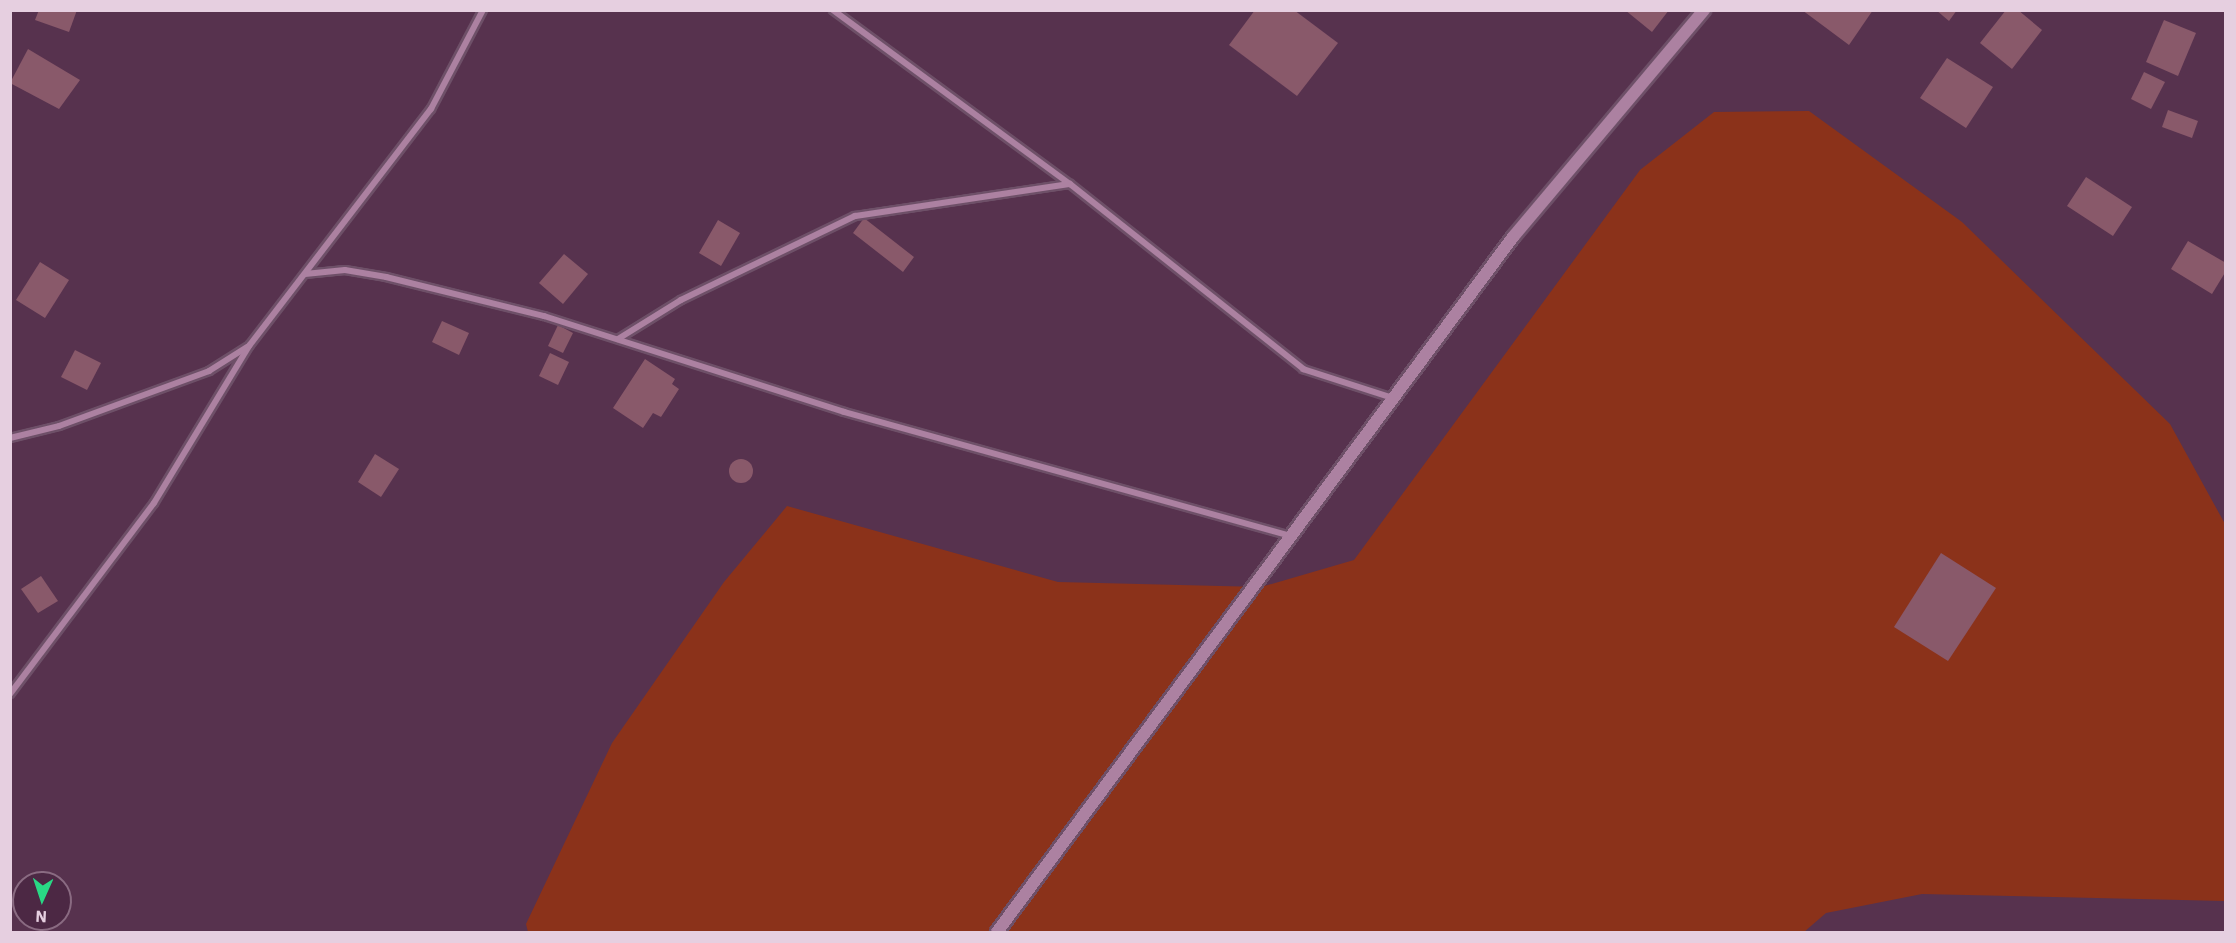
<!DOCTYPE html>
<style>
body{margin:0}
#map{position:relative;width:2236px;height:943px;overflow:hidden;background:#57324e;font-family:"IBM Plex Sans",sans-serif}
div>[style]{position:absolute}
.green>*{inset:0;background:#8b321a}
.building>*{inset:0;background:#89596a}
.round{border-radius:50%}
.roads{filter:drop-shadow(2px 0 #6e5068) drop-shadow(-2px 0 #6e5068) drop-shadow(0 2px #6e5068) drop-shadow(0 -2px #6e5068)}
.minor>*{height:6px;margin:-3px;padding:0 3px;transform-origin:3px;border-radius:3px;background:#ac81a1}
.secondary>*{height:12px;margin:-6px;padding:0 6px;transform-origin:6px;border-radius:6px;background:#ac81a1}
span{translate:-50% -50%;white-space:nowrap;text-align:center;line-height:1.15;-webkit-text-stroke:5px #4c2844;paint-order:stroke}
.frame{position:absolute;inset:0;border:12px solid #e6cfe0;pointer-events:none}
.north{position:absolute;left:12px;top:871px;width:60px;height:60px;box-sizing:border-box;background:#4c2844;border:2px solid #8a6b82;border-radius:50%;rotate:183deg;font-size:16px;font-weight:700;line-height:24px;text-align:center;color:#e6cfe0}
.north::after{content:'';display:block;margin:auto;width:21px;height:27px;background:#29d885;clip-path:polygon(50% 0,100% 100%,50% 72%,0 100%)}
</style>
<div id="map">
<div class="green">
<div style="clip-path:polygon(1809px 111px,1962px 222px,2170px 424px,2225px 524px,2225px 901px,1922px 894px,1826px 913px,1804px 932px,528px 932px,526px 924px,612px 743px,724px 582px,787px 506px,1058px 582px,1261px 587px,1354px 560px,1640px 170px,1714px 112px)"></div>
</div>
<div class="building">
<div style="clip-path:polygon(39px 10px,77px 10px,69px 32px,35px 20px)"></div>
<div style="clip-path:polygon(1255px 10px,1294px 10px,1338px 43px,1297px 96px,1229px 45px)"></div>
<div style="clip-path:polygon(1625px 10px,1669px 10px,1652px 32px)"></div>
<div style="clip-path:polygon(1802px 10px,1873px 10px,1849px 45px)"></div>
<div style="clip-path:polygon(1936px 10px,1957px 10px,1949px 21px)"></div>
<div style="clip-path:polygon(2006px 10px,2018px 10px,2042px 30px,2012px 69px,1980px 43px)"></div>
<div style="clip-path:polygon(2164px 20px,2196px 33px,2178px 76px,2146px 62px)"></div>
<div style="clip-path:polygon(28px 49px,80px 80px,59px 109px,10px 83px)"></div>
<div style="clip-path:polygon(1947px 58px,1993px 87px,1966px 128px,1920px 98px)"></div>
<div style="clip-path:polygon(2144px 72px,2165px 82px,2151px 109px,2131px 99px)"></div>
<div style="clip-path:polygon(2168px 110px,2198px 121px,2192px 138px,2162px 127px)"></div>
<div style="clip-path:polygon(2086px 177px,2132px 207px,2113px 236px,2067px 206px)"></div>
<div style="clip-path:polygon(864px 218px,914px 257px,903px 272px,853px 233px)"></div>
<div style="clip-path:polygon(718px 220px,740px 233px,721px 266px,699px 253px)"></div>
<div style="clip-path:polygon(2188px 241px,2226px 263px,2226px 271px,2212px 294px,2171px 269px)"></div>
<div style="clip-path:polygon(564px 254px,588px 274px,563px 304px,539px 283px)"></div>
<div style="clip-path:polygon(40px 262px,69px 280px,45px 318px,16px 300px)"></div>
<div style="clip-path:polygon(442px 321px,469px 333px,459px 355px,432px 342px)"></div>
<div style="clip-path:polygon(558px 325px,573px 333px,563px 353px,548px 346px)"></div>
<div style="clip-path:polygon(75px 350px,101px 363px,87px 390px,61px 377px)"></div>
<div style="clip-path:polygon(550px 353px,569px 362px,558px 385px,539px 376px)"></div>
<div style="clip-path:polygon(645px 359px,675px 379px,672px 384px,679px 389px,661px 417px,653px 413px,643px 428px,613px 408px)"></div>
<div style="clip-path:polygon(375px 454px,399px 469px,381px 497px,358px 482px)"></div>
<div class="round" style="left:729px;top:459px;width:24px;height:24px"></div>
<div style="clip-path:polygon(1941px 553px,1996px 588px,1948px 661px,1894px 627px)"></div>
<div style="clip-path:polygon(41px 576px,58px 601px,38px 613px,21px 589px)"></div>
</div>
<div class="roads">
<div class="minor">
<div style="left:833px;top:10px;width:294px;rotate:36.3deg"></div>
<div style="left:1070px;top:184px;width:298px;rotate:38.4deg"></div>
<div style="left:1303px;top:369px;width:95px;rotate:17.9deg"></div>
<div style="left:305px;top:274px;width:40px;rotate:-5.7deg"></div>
<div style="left:345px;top:270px;width:42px;rotate:9.7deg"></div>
<div style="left:386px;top:277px;width:163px;rotate:13.9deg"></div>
<div style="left:544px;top:316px;width:315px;rotate:17.7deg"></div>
<div style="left:844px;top:412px;width:463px;rotate:15.5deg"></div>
<div style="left:618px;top:339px;width:74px;rotate:-31.8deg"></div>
<div style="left:681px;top:300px;width:193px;rotate:-25.8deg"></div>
<div style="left:855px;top:216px;width:217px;rotate:-8.5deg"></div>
<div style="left:10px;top:438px;width:50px;rotate:-13.8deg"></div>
<div style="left:59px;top:426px;width:160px;rotate:-20.1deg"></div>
<div style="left:209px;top:371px;width:45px;rotate:-32.3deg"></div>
<div style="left:10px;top:694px;width:239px;rotate:-53deg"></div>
<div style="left:154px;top:503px;width:184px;rotate:-58.8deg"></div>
<div style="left:249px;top:346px;width:299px;rotate:-52.5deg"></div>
<div style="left:431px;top:109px;width:112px;rotate:-62.3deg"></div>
</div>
<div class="secondary">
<div style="left:997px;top:932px;width:866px;rotate:-53.41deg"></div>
<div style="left:1513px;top:237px;width:297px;rotate:-49.9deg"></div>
</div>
</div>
<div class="frame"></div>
<div class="north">N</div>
</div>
